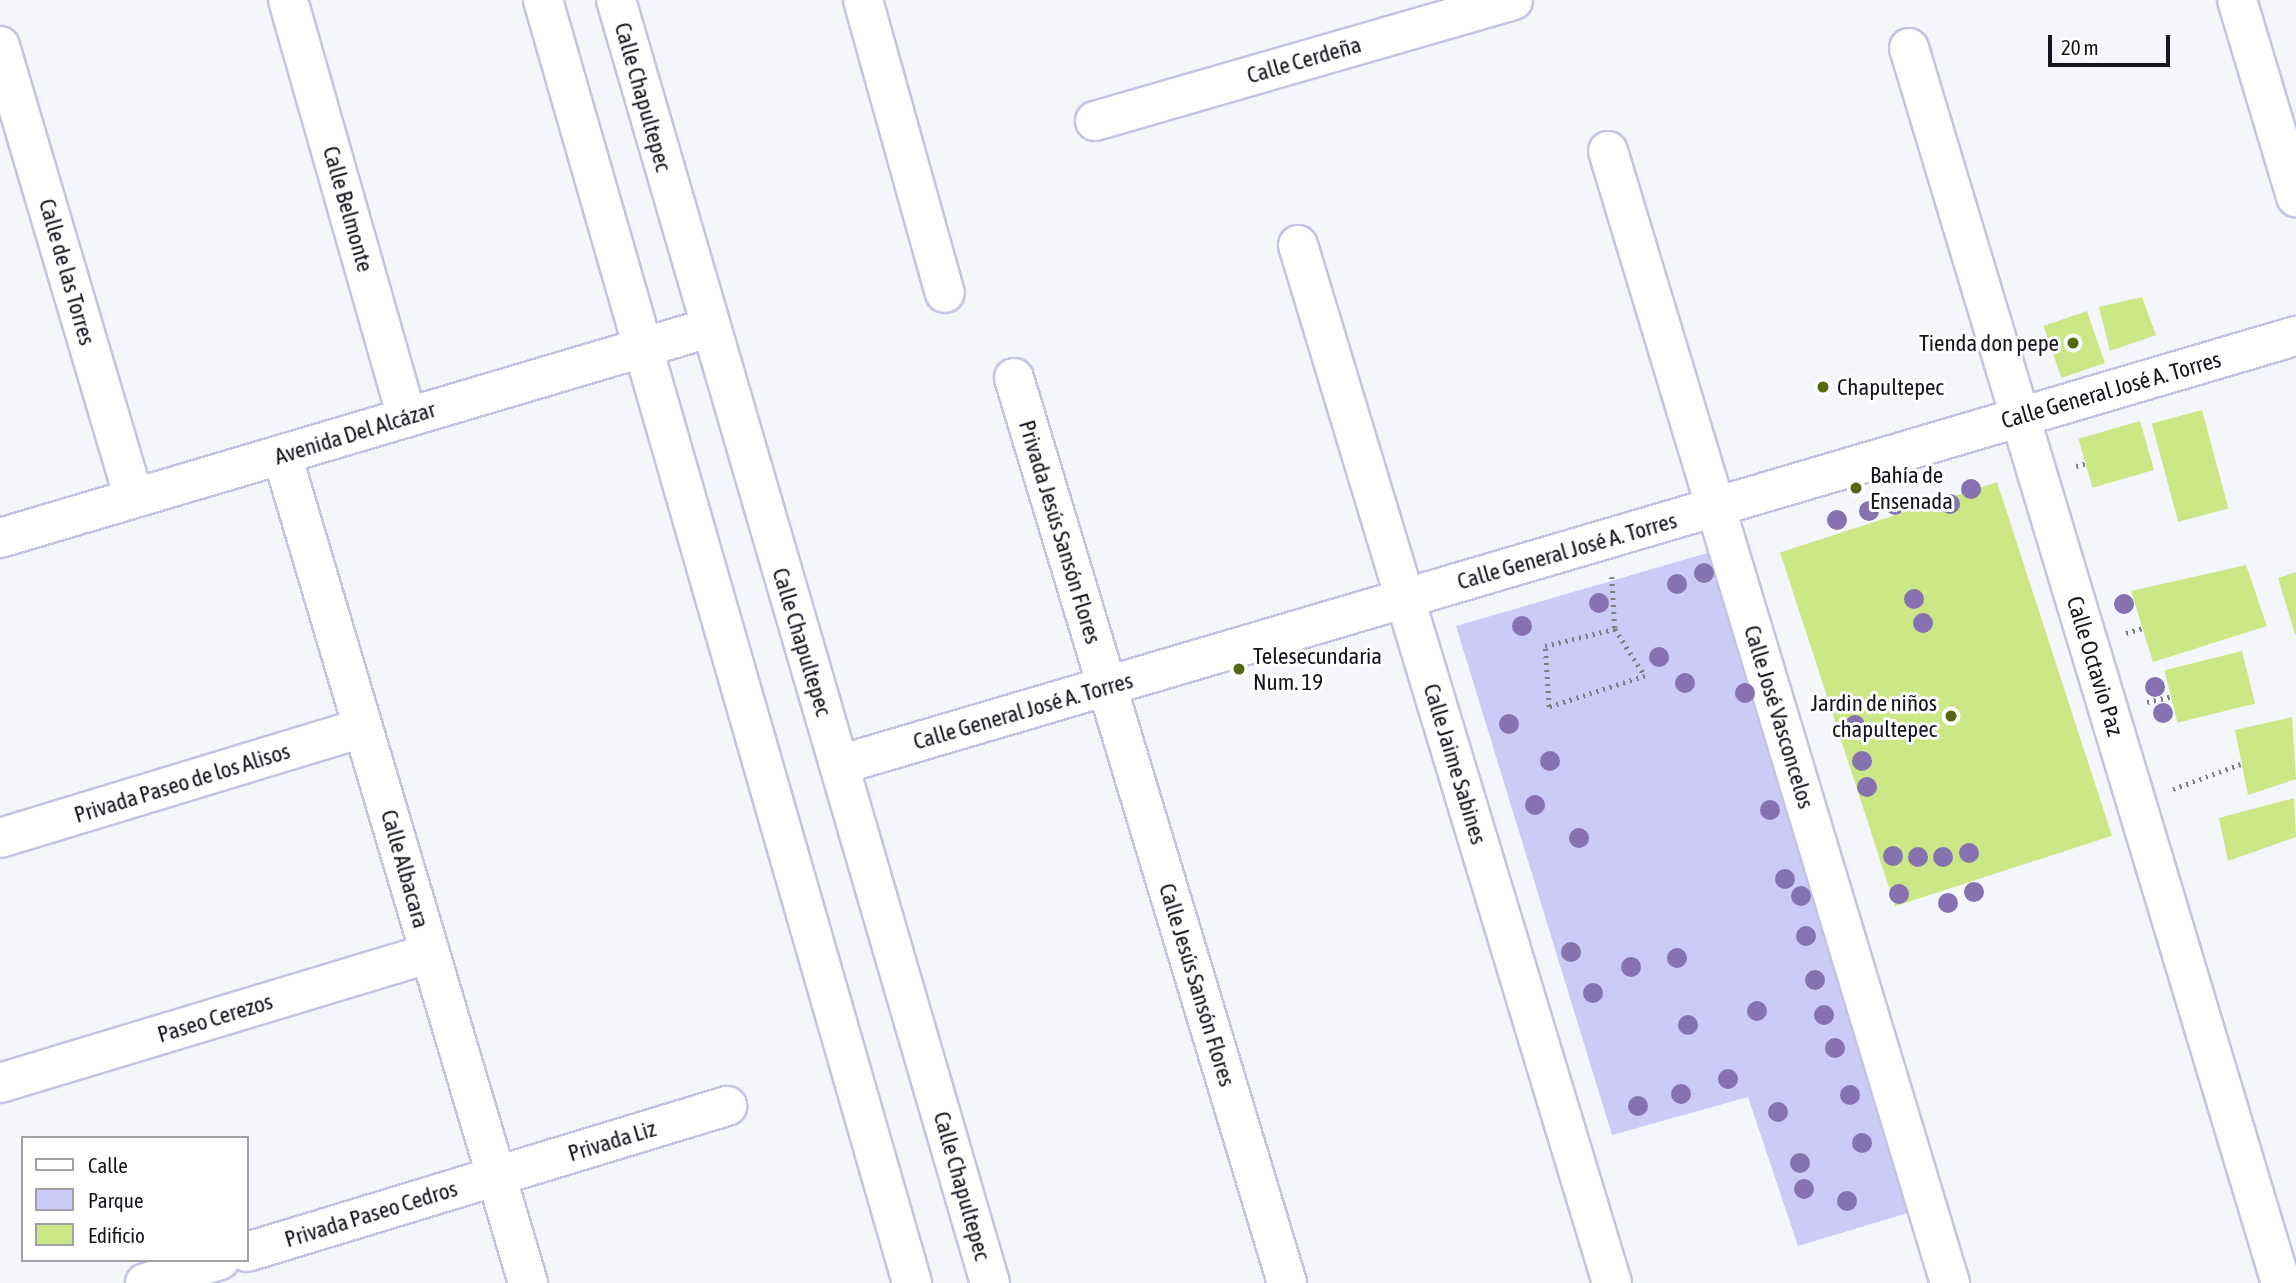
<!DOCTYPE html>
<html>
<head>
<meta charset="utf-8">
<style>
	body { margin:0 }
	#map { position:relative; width:2296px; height:1283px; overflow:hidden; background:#f5f5fc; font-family:"Asap Condensed",sans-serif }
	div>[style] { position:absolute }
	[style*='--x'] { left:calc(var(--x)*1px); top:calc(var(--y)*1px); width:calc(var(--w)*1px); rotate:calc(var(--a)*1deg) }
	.green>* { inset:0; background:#cccaf7 }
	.building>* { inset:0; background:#cce785; transform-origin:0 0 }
	.path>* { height:4.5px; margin-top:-2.25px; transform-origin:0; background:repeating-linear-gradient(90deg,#7e7d87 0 2px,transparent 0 7px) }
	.roads { filter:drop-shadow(2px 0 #c4c3e4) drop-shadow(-2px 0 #c4c3e4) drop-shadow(0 2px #c4c3e4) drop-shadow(0 -2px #c4c3e4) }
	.street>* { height:38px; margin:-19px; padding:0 19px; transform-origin:19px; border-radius:19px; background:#fff }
	.secondary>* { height:38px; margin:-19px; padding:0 19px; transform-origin:19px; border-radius:19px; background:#fff }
	.trees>* { width:20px; height:20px; margin:-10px; border-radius:50%; background:#8672b0 }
	.dots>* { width:19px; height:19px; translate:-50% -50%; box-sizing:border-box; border:4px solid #fff; border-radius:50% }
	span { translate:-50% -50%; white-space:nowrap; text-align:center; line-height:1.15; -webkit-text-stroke:6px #fff; paint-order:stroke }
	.street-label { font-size:23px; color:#15141f }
	.poi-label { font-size:23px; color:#15141f }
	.right { translate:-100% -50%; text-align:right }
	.left { translate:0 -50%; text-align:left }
	.legend { position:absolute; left:21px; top:1136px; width:228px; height:126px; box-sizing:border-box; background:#fff; border:2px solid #a1a1a5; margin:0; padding:9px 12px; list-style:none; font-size:21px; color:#15141f }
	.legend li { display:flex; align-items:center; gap:14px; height:35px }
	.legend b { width:35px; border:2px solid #a1a1a5 }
	.scale { position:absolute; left:2048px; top:35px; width:122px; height:32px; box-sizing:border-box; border:4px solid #15141f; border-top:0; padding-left:9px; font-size:21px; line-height:24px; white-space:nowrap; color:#15141f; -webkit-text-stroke:5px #fff; paint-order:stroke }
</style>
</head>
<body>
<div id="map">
	<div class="green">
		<div style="clip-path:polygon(1728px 547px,1911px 1212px,1798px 1246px,1748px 1097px,1612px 1135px,1456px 626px)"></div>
	</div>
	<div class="building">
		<div style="clip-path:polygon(2142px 297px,2156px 335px,2110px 351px,2099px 307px)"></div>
		<div style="left:2087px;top:311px;width:55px;height:46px;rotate:71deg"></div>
		<div style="left:2202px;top:410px;width:102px;height:52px;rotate:75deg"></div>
		<div style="left:2140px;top:421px;width:51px;height:64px;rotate:74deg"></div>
		<div style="left:1997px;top:482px;width:372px;height:228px;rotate:72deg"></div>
		<div style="clip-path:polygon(2246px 565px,2267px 626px,2153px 662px,2131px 591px)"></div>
		<div style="clip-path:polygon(2296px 572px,2296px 634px,2295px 634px,2278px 578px)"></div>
		<div style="left:2242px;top:651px;width:54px;height:80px;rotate:76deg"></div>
		<div style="clip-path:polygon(2292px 717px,2296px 779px,2248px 795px,2235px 730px)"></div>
		<div style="clip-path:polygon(2294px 798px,2296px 837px,2228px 861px,2219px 818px)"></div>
	</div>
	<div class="path">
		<div style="--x:2076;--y:466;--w:11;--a:-15"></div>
		<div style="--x:1612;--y:577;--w:52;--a:86.7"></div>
		<div style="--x:1615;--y:629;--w:56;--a:57.4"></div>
		<div style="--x:1645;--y:676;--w:101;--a:162.1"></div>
		<div style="--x:1549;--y:707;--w:61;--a:-93.8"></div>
		<div style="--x:1545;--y:646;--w:72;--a:-13.7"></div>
		<div style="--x:2126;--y:633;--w:17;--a:-17"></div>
		<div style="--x:2147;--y:702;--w:28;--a:-13"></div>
		<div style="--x:2173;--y:789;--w:72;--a:-20.2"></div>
	</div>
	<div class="roads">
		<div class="street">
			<div style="--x:288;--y:0;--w:434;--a:74.1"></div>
			<div style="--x:863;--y:0;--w:304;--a:74.4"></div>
			<div style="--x:2237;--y:0;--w:206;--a:73.3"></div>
			<div style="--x:0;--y:46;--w:471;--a:73.5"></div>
			<div style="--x:1909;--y:48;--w:1290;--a:73.24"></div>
			<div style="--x:1095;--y:121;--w:435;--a:-16.1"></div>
			<div style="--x:1608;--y:151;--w:1183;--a:73.19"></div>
			<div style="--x:1298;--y:245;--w:1084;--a:73.17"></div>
			<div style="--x:1014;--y:378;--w:945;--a:73.21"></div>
			<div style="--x:282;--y:455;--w:864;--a:73.45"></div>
			<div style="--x:0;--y:538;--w:739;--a:-16.5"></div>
			<div style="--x:839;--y:765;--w:1519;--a:-16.41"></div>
			<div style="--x:0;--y:838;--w:379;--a:-16.9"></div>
			<div style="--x:0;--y:1083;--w:449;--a:-16.8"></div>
			<div style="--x:247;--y:1252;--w:502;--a:-16.92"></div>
			<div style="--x:145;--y:1283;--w:78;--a:-17"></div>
		</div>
		<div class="secondary">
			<div style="--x:543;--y:0;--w:1335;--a:73.95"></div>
			<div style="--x:616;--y:0;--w:1336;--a:73.75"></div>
		</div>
	</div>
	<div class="trees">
		<div style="left:1971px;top:489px"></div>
		<div style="left:1950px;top:504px"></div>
		<div style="left:1895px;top:505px"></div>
		<div style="left:1869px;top:511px"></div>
		<div style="left:1837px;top:520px"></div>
		<div style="left:1704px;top:573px"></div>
		<div style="left:1677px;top:584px"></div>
		<div style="left:1914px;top:599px"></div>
		<div style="left:1599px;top:603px"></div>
		<div style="left:2124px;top:604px"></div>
		<div style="left:1923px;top:623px"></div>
		<div style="left:1522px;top:626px"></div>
		<div style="left:1659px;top:657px"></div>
		<div style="left:1685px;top:683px"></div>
		<div style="left:2155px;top:687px"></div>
		<div style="left:1745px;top:693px"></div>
		<div style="left:2163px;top:713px"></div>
		<div style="left:1509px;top:724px"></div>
		<div style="left:1855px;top:725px"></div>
		<div style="left:1550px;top:761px"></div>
		<div style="left:1862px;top:761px"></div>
		<div style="left:1867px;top:787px"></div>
		<div style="left:1535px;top:805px"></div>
		<div style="left:1770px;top:810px"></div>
		<div style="left:1579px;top:838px"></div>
		<div style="left:1969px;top:853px"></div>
		<div style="left:1893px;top:856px"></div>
		<div style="left:1918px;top:857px"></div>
		<div style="left:1943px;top:857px"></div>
		<div style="left:1785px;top:879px"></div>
		<div style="left:1974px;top:892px"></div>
		<div style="left:1899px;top:894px"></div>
		<div style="left:1801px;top:896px"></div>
		<div style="left:1948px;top:903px"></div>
		<div style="left:1806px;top:936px"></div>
		<div style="left:1571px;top:952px"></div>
		<div style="left:1677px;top:958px"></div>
		<div style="left:1631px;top:967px"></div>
		<div style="left:1815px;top:980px"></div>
		<div style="left:1593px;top:993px"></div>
		<div style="left:1757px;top:1011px"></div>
		<div style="left:1824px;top:1015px"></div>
		<div style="left:1688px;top:1025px"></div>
		<div style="left:1835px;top:1048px"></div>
		<div style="left:1728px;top:1079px"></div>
		<div style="left:1681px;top:1094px"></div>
		<div style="left:1850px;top:1095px"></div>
		<div style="left:1638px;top:1106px"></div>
		<div style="left:1778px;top:1112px"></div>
		<div style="left:1862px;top:1143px"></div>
		<div style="left:1800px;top:1163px"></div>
		<div style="left:1804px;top:1189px"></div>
		<div style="left:1847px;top:1201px"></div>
	</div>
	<div class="dots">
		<div style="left:2073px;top:343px;background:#556711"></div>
		<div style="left:1823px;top:387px;background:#556711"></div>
		<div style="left:1856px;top:488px;background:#556711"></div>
		<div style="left:1239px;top:669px;background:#556711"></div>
		<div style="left:1951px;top:716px;background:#556711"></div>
	</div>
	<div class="street-label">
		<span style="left:1304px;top:60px;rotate:-16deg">Calle Cerdeña</span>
		<span style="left:643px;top:97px;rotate:74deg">Calle Chapultepec</span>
		<span style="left:348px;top:209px;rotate:74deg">Calle Belmonte</span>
		<span style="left:67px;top:272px;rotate:74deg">Calle de las Torres</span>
		<span style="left:2111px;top:390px;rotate:-16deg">Calle General José A. Torres</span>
		<span style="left:355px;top:433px;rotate:-17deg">Avenida Del Alcázar</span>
		<span style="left:1060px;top:532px;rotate:73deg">Privada Jesús Sansón Flores</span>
		<span style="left:1567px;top:551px;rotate:-16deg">Calle General José A. Torres</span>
		<span style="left:802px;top:642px;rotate:73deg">Calle Chapultepec</span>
		<span style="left:2095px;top:666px;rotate:73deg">Calle Octavio Paz</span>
		<span style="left:1023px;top:711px;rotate:-16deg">Calle General José A. Torres</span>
		<span style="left:1779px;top:717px;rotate:73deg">Calle José Vasconcelos</span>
		<span style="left:1455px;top:764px;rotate:73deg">Calle Jaime Sabines</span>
		<span style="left:182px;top:783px;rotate:-17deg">Privada Paseo de los Alisos</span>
		<span style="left:405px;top:869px;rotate:74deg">Calle Albacara</span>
		<span style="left:1197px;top:985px;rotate:73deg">Calle Jesús Sansón Flores</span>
		<span style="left:215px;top:1018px;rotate:-17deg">Paseo Cerezos</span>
		<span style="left:612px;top:1141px;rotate:-17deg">Privada Liz</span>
		<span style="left:962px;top:1186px;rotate:74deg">Calle Chapultepec</span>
		<span style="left:371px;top:1214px;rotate:-17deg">Privada Paseo Cedros</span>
	</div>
	<div class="poi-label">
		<span class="right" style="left:2059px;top:343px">Tienda don pepe</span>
		<span class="left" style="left:1837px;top:387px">Chapultepec</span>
		<span class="left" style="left:1870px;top:488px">Bahía de<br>Ensenada</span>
		<span class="left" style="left:1253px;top:669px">Telesecundaria<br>Num. 19</span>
		<span class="right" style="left:1937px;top:716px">Jardin de niños<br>chapultepec</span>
	</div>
	<ul class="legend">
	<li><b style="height:9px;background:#fff"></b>Calle</li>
	<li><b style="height:19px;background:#cccaf7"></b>Parque</li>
	<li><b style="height:19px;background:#cce785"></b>Edificio</li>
	</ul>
	<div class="scale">20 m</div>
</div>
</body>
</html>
